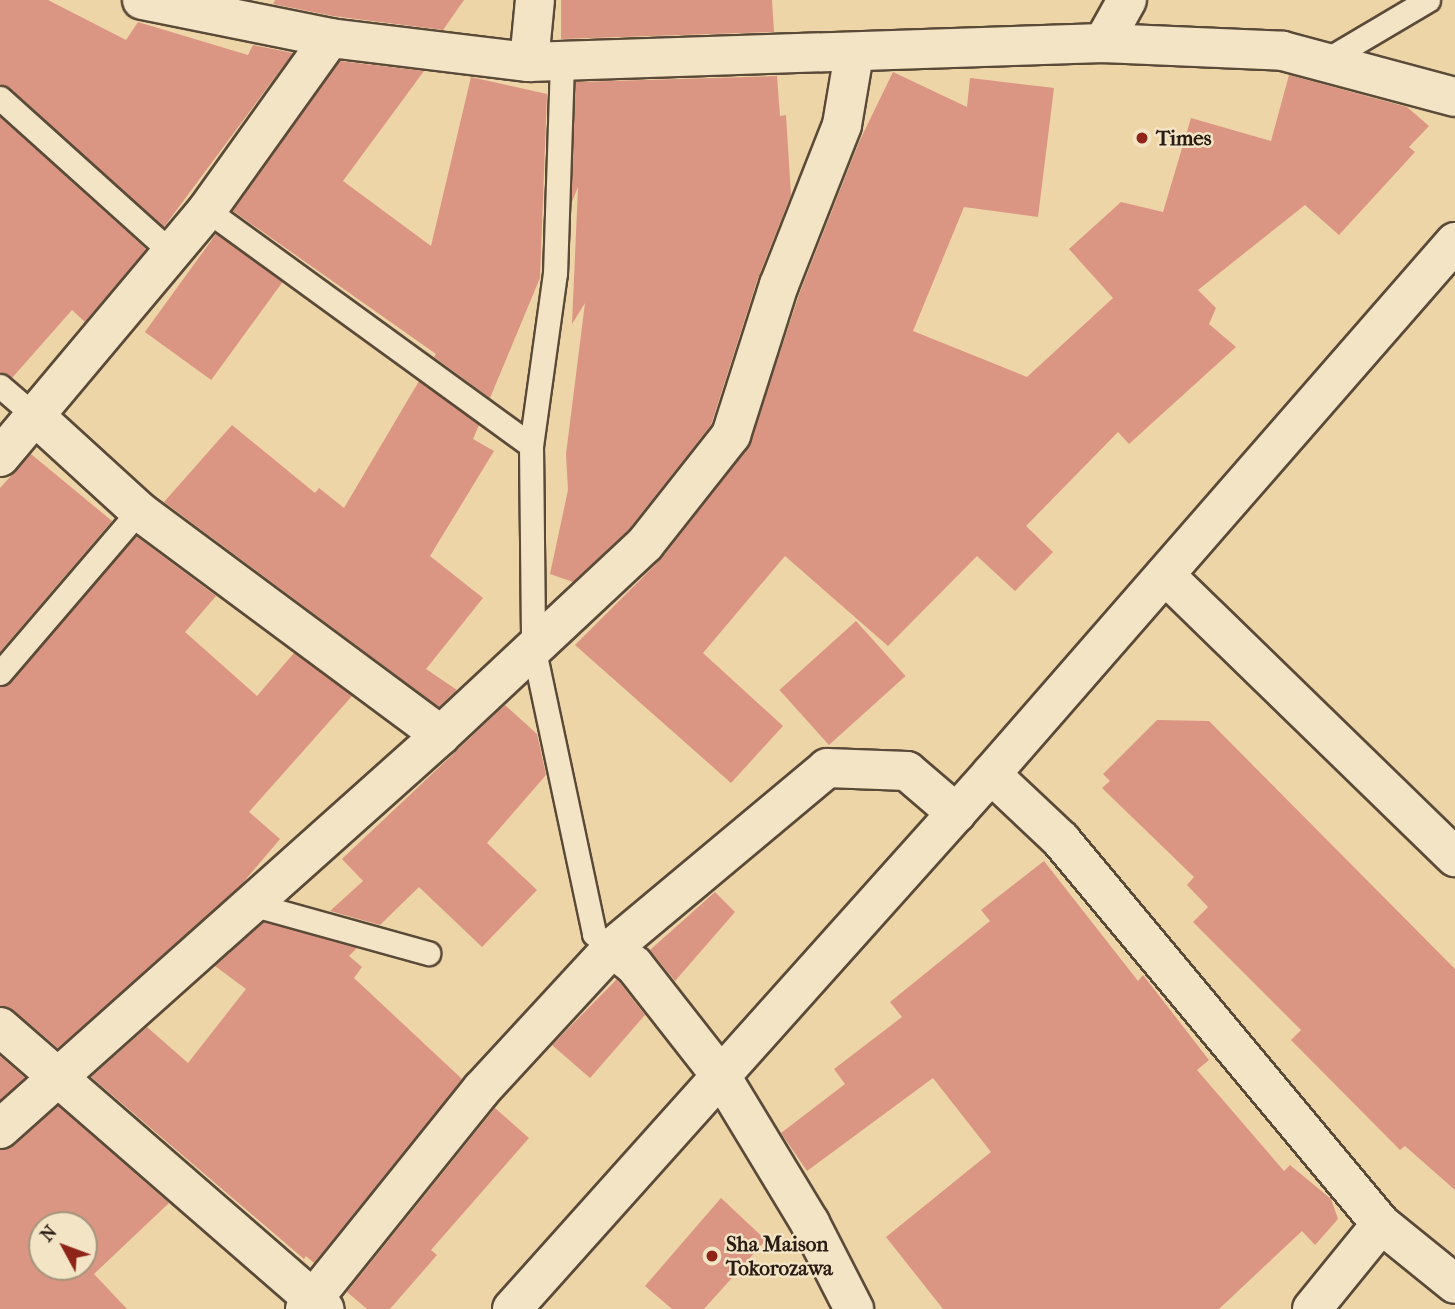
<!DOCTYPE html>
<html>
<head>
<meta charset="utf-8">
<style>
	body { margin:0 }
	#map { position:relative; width:1455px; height:1309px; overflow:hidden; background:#eed5a8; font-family:"IM FELL French Canon",serif }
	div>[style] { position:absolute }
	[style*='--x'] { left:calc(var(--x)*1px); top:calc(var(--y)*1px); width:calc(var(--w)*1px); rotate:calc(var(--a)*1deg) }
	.building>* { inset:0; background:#da9682; transform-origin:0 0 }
	.roads { filter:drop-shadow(2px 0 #5a4a38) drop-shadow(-2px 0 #5a4a38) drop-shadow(0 2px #5a4a38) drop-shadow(0 -2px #5a4a38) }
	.service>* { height:23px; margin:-11.5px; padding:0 11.5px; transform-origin:11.5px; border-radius:11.5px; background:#f4e4c6 }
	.minor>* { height:38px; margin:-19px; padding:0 19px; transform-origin:19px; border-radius:19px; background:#f4e4c6 }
	.tertiary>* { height:38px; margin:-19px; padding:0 19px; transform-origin:19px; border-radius:19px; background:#f4e4c6 }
	.dots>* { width:19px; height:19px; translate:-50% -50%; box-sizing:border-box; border:4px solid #f4e4c6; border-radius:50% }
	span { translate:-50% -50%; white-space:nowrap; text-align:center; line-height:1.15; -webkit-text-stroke:5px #f4e4c6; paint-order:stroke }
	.poi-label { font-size:21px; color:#291c13; font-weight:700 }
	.left { translate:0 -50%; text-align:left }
	.north { position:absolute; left:28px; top:1211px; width:70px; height:70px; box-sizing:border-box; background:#f4e4c6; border:2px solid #a3947e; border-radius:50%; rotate:311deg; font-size:19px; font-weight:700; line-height:28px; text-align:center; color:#291c13 }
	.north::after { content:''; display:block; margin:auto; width:24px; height:32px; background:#8f2418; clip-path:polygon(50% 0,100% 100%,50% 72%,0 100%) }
</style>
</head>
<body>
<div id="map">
	<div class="building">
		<div style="clip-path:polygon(0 0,48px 0,126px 40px,138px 22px,248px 55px,253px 45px,293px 53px,164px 227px,9px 88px,0 84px)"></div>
		<div style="clip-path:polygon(275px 0,464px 0,443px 30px,333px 16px,273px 4px)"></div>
		<div style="clip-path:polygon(561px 0,772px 0,774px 32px,561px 39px)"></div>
		<div style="clip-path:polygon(340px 61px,424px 71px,343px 181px,431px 246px,471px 77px,547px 94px,540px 278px,490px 398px,434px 357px,436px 354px,233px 211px)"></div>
		<div style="clip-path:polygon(893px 72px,967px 107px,970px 78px,1054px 88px,1038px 217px,964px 207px,913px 331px,1027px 377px,1113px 298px,1069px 249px,1121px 202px,1163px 212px,1191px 118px,1271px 141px,1289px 75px,1407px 107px,1429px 126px,1409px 147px,1415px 152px,1339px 235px,1305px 205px,1198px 290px,1216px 308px,1209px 324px,1236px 347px,1129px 444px,1118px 432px,1026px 526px,1053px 552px,1015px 591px,977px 556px,888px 646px,785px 556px,703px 653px,783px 726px,731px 783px,575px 645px,662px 558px,748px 448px,800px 292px,859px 142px)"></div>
		<div style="clip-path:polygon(777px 76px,780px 116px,786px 115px,791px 195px,758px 278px,711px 425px,629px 529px,573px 582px,550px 574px,568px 490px,566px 454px,585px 303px,572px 324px,578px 187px,571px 204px,575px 82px)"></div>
		<div style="clip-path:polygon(0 117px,146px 249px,85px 322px,72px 310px,12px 378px,0 372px)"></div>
		<div style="left:216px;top:234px;width:82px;height:121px;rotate:36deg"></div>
		<div style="clip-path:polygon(419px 381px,479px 425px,473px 439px,494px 451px,430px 556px,483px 598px,426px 669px,457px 690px,439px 707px,164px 502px,232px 425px,315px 493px,319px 488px,344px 508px)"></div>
		<div style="clip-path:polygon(31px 454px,112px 521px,0 652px,0 488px)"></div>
		<div style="clip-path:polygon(136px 536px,216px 596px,185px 632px,257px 696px,294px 653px,352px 696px,249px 812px,280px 839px,241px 885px,58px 1048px,14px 1011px,0 1006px,0 687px,11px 682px)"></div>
		<div style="left:856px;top:621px;width:74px;height:103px;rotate:48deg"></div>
		<div style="clip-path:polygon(505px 705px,537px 734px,546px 775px,487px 843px,537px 890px,482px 947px,419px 887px,380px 925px,330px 911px,363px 881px,342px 859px)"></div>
		<div style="clip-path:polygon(1157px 720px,1209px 721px,1455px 969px,1455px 1190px,1405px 1146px,1400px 1150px,1291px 1040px,1301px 1030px,1193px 922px,1208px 907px,1187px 885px,1194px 877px,1102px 788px,1110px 781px,1103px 774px)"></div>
		<div style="clip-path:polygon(1044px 861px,1138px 981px,1143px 975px,1209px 1060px,1197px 1070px,1284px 1171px,1290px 1165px,1331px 1199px,1338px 1219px,1315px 1245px,1302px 1231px,1219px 1309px,943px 1309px,886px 1237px,991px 1152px,933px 1078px,807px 1171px,781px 1133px,845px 1084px,834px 1069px,902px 1017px,890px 1002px,990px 921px,981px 910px)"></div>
		<div style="clip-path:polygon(715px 892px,735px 912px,675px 981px,650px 950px)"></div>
		<div style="clip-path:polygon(264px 922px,357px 948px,349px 956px,362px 967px,354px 978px,462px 1079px,314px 1263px,306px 1256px,304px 1259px,91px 1077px,147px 1027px,188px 1063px,246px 989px,215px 966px)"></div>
		<div style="clip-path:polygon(617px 979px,645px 1015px,590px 1078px,552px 1045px)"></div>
		<div style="clip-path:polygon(0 1056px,25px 1078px,0 1100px)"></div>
		<div style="clip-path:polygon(evenodd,58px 1106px,169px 1203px,94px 1274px,127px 1309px,0 1309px,0 1150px,15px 1145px,58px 1106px,42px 1225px,84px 1225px,84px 1267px,42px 1267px,42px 1225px)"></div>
		<div style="clip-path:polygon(495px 1108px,529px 1138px,431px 1250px,437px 1255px,390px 1309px,367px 1309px,347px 1292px)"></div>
		<div style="clip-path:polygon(721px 1198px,766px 1240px,704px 1309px,672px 1309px,645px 1286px)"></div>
	</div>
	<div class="roads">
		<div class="service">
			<div style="--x:1323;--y:62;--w:122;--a:-30.6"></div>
			<div style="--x:562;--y:63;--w:210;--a:91.9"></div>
			<div style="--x:555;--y:273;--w:174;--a:97.9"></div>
			<div style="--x:531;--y:445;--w:201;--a:89.4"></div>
			<div style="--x:533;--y:646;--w:294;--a:78"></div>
			<div style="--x:594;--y:934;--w:23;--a:38"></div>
			<div style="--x:0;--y:98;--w:232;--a:42"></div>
			<div style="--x:207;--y:210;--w:400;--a:36"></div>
			<div style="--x:0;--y:386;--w:46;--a:40.6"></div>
			<div style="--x:0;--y:673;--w:213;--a:-49.4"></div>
			<div style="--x:251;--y:904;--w:184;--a:15.5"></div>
		</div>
		<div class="minor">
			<div style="--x:142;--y:0;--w:192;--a:11.4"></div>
			<div style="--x:330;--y:38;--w:200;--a:6.9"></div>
			<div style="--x:529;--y:62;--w:574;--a:-1.9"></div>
			<div style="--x:1103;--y:43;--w:180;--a:2.5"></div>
			<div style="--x:1283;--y:51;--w:178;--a:15"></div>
			<div style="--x:1103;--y:43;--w:49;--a:-60.8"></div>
			<div style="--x:529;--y:62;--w:62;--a:-84.5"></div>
			<div style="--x:35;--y:416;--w:141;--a:42.4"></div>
			<div style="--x:139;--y:511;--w:376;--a:36.6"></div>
			<div style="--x:0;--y:457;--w:322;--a:-50"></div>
			<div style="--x:207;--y:210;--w:211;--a:-54.4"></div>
			<div style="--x:991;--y:774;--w:96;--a:43.3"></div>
			<div style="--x:1061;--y:840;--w:500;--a:50.2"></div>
			<div style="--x:1381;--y:1224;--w:95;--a:39"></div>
			<div style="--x:612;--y:948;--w:28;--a:38"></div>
			<div style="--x:634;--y:965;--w:141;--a:51.9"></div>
			<div style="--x:721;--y:1076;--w:172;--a:58.8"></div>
			<div style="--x:810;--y:1223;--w:97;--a:62.9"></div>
			<div style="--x:0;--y:1027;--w:430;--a:41"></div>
			<div style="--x:0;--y:1129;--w:591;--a:-41.78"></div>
			<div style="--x:441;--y:735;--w:279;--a:-43.1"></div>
			<div style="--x:645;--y:544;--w:139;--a:-51.7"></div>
			<div style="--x:731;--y:435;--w:157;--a:-72.3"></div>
			<div style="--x:779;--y:285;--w:172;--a:-68.5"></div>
			<div style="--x:842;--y:125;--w:72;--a:-80.4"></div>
			<div style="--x:305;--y:1309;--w:282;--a:-51.2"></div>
			<div style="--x:482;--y:1089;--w:192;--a:-47.3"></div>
			<div style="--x:612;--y:948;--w:280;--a:-39.9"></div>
			<div style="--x:827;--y:768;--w:80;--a:2.1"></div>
			<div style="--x:907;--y:771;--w:65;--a:40.6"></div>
			<div style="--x:1312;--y:1309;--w:109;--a:-50.9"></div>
		</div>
		<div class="tertiary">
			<div style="--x:1165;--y:575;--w:405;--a:44.2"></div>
			<div style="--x:512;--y:1309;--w:718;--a:-48.16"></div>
			<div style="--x:991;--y:774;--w:706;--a:-48.91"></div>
		</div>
	</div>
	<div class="dots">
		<div style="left:1142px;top:138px;background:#8f2418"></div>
		<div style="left:712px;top:1256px;background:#8f2418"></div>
	</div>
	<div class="poi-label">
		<span class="left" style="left:1156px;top:138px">Times</span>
		<span class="left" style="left:726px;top:1256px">Sha Maison<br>Tokorozawa</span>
	</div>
	<div class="north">N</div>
</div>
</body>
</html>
